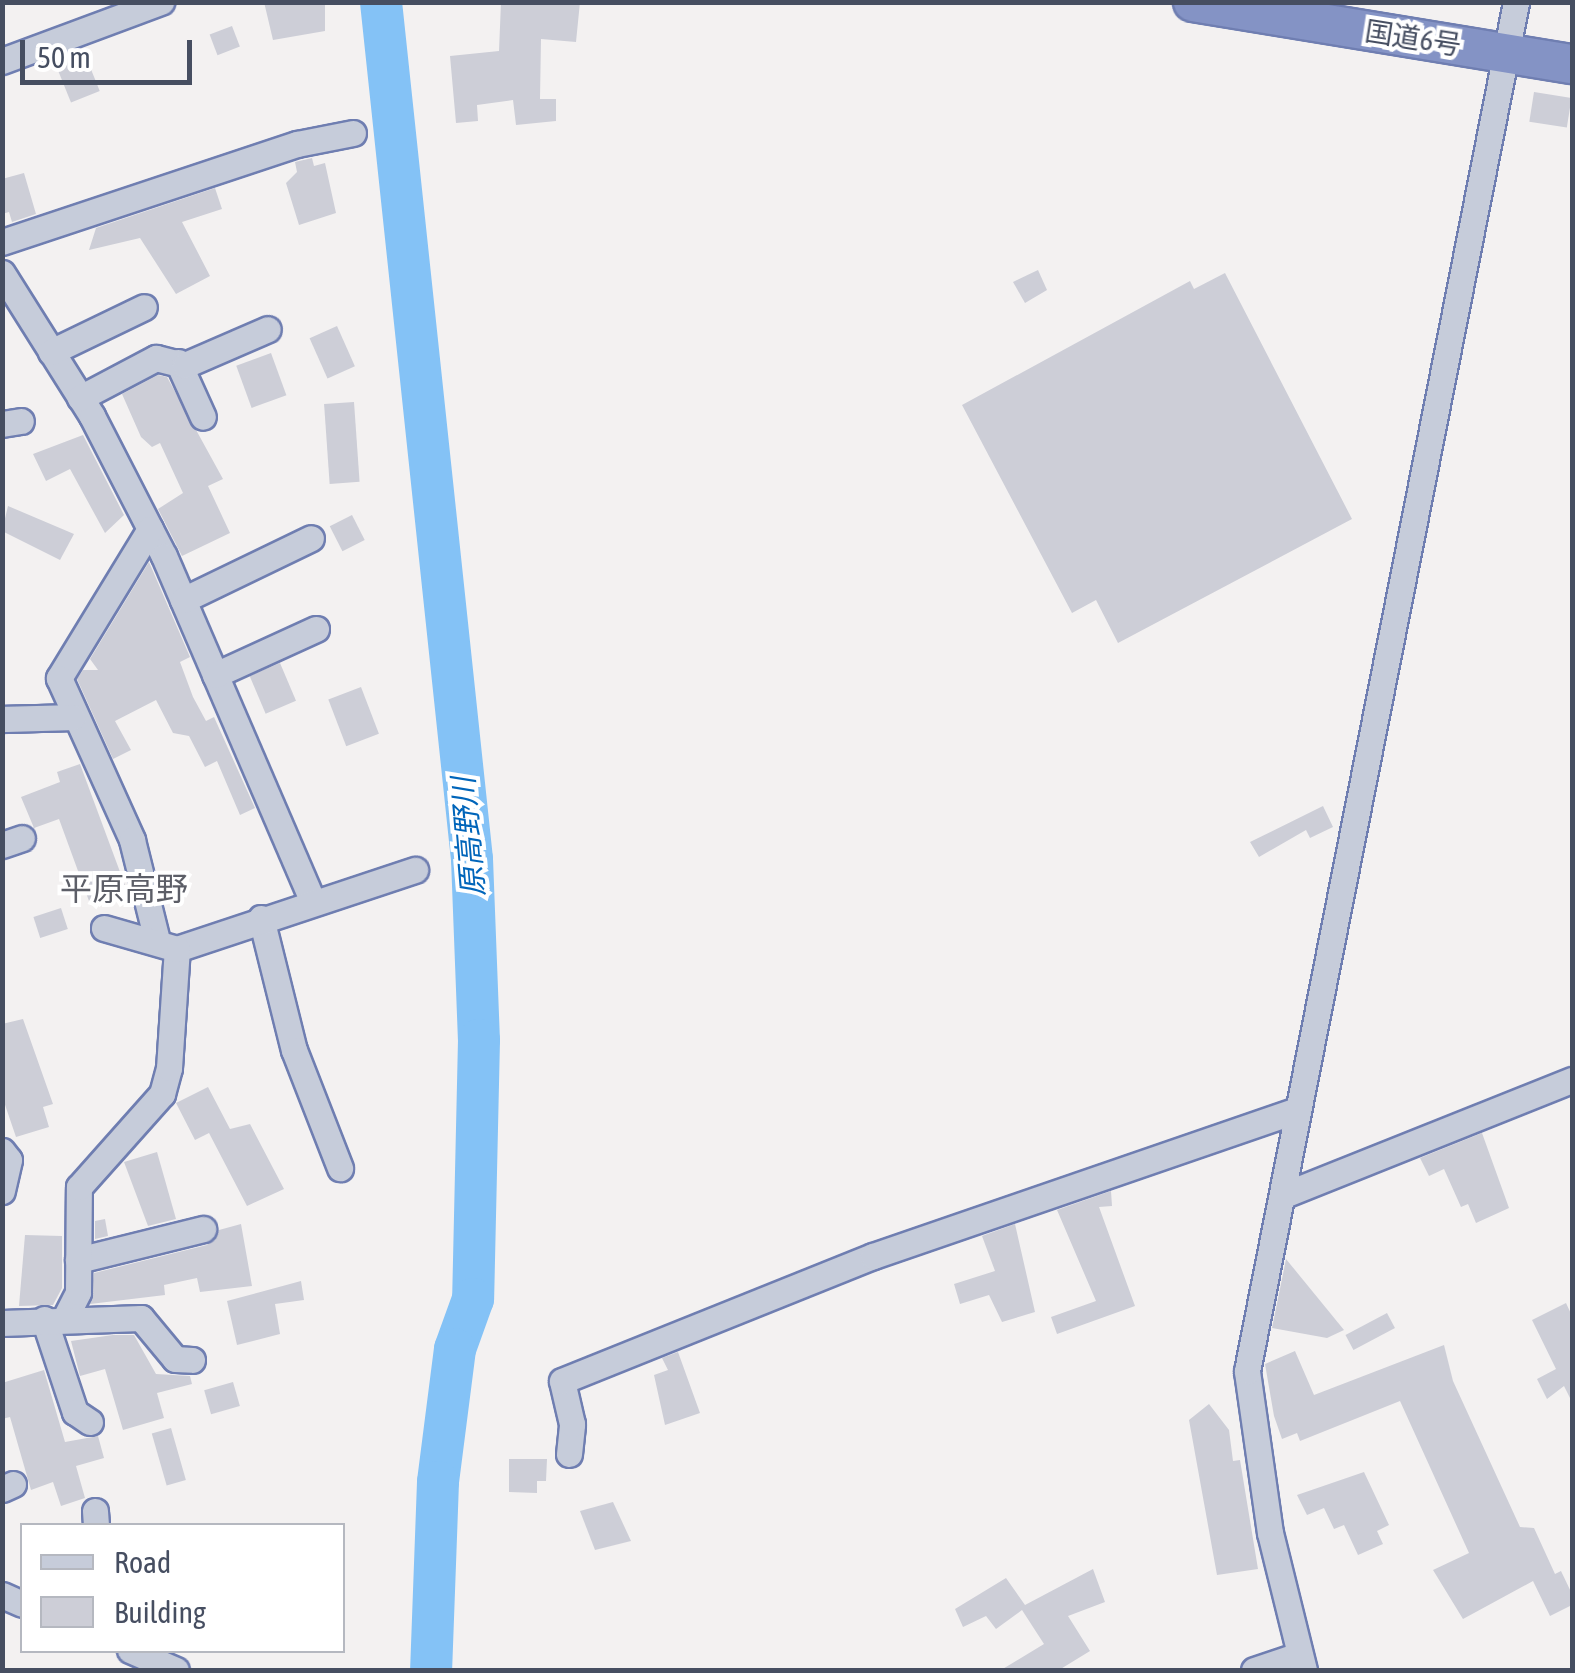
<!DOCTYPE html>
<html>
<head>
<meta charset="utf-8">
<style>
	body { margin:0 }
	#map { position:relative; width:1575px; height:1673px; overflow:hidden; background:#f3f1f1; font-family:"Asap Condensed","Noto Sans JP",sans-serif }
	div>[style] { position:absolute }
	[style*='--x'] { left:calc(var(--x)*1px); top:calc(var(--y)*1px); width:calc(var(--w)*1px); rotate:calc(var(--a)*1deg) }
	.river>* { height:42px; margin:-21px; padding:0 21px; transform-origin:21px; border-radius:21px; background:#84c2f6 }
	.building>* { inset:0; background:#cdced7; transform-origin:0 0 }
	.roads { filter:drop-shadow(2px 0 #6f7eb1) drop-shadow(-2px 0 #6f7eb1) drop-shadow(0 2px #6f7eb1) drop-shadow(0 -2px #6f7eb1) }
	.minor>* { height:25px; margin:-12.5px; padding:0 12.5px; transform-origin:12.5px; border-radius:12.5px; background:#c6ccda }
	.highway>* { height:38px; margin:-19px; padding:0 19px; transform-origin:19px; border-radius:19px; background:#8493c5 }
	span { translate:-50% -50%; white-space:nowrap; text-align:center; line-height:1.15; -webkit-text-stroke:8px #fff; paint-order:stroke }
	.street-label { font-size:28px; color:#464e61 }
	.water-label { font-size:30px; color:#0065ba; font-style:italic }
	.quarter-label { font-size:32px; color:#5c5e67 }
	.frame { position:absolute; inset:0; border:5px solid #464e61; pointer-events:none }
	.legend { position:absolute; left:20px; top:1523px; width:325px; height:130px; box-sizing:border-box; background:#fff; border:2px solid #b5b8c0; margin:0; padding:12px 18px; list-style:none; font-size:30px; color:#464e61 }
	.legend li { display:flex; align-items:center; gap:20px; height:50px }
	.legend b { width:50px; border:2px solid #b5b8c0 }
	.scale { position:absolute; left:20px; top:40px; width:172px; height:45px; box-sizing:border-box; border:5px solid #464e61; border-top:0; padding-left:12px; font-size:30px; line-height:35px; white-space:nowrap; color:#464e61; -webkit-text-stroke:8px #fff; paint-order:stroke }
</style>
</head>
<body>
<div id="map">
	<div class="river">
		<div style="--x:381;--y:2;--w:862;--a:83.94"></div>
		<div style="--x:472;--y:859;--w:181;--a:87.8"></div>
		<div style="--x:479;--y:1040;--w:259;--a:91.3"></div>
		<div style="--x:473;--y:1299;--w:53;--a:109.8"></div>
		<div style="--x:455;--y:1349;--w:134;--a:97.3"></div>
		<div style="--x:438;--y:1482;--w:188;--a:92.1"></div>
	</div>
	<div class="building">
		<div style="clip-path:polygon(264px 2px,325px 2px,325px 31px,273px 40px)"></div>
		<div style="clip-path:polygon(501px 2px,580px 2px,576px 42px,541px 39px,540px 99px,556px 99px,556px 121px,516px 125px,513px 100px,477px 105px,478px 121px,456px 123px,450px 56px,499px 51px)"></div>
		<div style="left:232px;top:26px;width:22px;height:24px;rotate:69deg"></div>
		<div style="left:84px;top:52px;width:42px;height:31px;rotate:68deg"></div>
		<div style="left:1534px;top:92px;width:38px;height:30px;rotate:9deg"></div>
		<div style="clip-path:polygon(312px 158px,314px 166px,325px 163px,336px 213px,299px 225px,286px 183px,297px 172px,295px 162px)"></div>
		<div style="clip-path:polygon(24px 173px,36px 214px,12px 222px,9px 212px,2px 214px,2px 179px)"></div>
		<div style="clip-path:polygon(215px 188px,222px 209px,182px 222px,210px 276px,176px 294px,140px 238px,89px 250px,96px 228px)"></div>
		<div style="clip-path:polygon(1038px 270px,1047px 290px,1025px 303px,1013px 282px)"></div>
		<div style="clip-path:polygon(1225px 273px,1352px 519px,1118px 643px,1096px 600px,1072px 613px,962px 405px,1190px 281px,1194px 289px)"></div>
		<div style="left:337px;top:326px;width:44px;height:30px;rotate:66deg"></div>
		<div style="left:271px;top:353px;width:45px;height:37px;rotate:70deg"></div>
		<div style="clip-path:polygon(158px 375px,167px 377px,223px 479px,208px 486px,230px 533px,182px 556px,158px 509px,183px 493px,160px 443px,152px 447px,141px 437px,122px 394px)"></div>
		<div style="left:354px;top:402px;width:80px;height:30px;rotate:86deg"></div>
		<div style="clip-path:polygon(83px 435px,124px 515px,105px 533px,70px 469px,46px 481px,33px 454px)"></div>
		<div style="clip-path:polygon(8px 506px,74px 534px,60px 560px,2px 531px)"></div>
		<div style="left:352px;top:515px;width:28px;height:25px;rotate:63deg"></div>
		<div style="clip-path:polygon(149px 562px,190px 657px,180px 662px,193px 697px,206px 721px,214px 717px,255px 808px,240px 815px,217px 761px,205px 767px,189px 736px,173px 733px,156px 700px,115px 721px,131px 750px,113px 759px,77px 679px,83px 670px,98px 670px,90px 659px)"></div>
		<div style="left:280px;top:663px;width:41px;height:33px;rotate:67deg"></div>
		<div style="left:361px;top:687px;width:50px;height:35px;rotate:69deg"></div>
		<div style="clip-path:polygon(80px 764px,126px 888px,89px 901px,59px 819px,34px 828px,21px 797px,60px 782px,57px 772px)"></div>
		<div style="clip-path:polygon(1323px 806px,1333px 827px,1310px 838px,1306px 830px,1259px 857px,1250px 842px)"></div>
		<div style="left:61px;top:908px;width:22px;height:29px;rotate:72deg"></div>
		<div style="clip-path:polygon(23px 1019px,53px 1104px,43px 1107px,49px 1127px,16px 1137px,2px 1096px,2px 1024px)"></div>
		<div style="clip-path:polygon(208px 1087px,230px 1129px,250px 1124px,284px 1189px,247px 1206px,209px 1133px,195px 1140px,176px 1103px)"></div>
		<div style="clip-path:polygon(1482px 1133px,1509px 1208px,1476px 1223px,1468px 1204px,1461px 1207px,1444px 1169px,1429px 1176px,1420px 1158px)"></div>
		<div style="clip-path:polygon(157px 1152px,176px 1219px,148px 1226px,124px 1162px)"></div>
		<div style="clip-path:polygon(1111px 1191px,1112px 1206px,1099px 1207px,1135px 1306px,1057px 1334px,1051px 1317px,1096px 1301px,1057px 1210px)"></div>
		<div style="clip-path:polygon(105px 1219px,108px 1236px,95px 1239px,95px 1221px)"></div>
		<div style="clip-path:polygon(241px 1224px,252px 1286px,200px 1292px,197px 1278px,164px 1285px,165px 1295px,90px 1304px,94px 1273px,207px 1245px,219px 1230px)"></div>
		<div style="clip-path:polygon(1015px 1224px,1035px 1312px,1002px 1322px,989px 1295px,960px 1304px,954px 1284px,995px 1271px,982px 1236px)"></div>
		<div style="clip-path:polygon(25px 1235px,62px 1236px,62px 1288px,53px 1305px,19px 1306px)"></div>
		<div style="clip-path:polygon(1286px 1259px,1344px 1330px,1327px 1338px,1272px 1328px)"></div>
		<div style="clip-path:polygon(301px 1281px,304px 1300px,275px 1304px,280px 1334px,237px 1345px,227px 1301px)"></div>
		<div style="clip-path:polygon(1566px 1303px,1572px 1316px,1572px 1402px,1564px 1386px,1547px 1399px,1537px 1379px,1556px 1369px,1532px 1320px)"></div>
		<div style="left:1387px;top:1313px;width:17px;height:47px;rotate:62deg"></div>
		<div style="clip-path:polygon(113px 1335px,134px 1335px,156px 1374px,190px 1376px,192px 1384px,157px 1393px,164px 1418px,123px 1430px,105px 1369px,80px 1376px,71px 1341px)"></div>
		<div style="clip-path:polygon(1444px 1345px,1453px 1381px,1520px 1527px,1534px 1528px,1555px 1574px,1561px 1571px,1572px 1594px,1572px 1605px,1550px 1616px,1533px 1581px,1463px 1619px,1433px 1570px,1469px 1553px,1400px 1401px,1300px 1441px,1297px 1433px,1282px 1439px,1274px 1416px,1265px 1364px,1295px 1351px,1314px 1395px)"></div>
		<div style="clip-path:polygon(678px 1352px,700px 1413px,665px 1425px,654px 1375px,668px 1370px,662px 1358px)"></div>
		<div style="clip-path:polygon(44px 1370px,65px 1442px,98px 1436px,104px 1458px,76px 1466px,85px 1498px,61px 1506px,53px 1482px,31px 1490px,10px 1417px,2px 1419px,2px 1383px)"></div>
		<div style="left:233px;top:1382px;width:25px;height:30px;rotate:74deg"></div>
		<div style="clip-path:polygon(1209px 1404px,1229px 1430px,1233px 1461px,1240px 1460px,1258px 1569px,1217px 1575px,1189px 1420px)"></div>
		<div style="left:171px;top:1428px;width:54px;height:20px;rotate:74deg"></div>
		<div style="clip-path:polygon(509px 1459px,547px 1459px,546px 1481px,537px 1481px,537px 1493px,509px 1492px)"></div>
		<div style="clip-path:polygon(1364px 1472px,1389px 1525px,1377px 1531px,1383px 1544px,1358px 1555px,1344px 1525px,1334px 1529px,1324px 1508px,1307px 1515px,1297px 1495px)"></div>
		<div style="clip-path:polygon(613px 1502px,631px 1541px,595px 1550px,580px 1511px)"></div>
		<div style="clip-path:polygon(1093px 1569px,1105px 1602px,1068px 1616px,1090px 1651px,1059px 1670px,1001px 1670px,1044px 1644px,1022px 1610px,996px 1629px,986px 1616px,963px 1627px,955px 1609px,1006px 1578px,1025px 1605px)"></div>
	</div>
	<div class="roads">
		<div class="minor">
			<div style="--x:2;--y:61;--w:170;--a:-20.4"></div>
			<div style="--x:2;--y:242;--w:311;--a:-18.4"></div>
			<div style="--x:297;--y:144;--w:57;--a:-11.1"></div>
			<div style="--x:2;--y:273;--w:169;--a:57.8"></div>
			<div style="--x:92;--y:416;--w:157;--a:62.8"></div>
			<div style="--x:164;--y:556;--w:374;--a:66.7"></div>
			<div style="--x:51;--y:352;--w:103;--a:-25.8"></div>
			<div style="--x:178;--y:362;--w:60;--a:65.6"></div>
			<div style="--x:80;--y:398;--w:86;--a:-27.8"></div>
			<div style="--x:156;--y:358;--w:30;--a:14"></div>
			<div style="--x:185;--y:365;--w:90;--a:-23.4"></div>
			<div style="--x:2;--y:424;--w:19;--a:-9"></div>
			<div style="--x:150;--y:529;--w:175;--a:121.4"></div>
			<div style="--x:59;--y:678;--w:178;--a:65.7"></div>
			<div style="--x:132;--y:840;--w:103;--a:76"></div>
			<div style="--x:183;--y:600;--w:142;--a:-25.8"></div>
			<div style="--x:215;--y:675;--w:111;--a:-24.5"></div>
			<div style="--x:2;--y:719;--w:70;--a:-1.6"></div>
			<div style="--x:2;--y:845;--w:21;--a:-19"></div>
			<div style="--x:261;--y:918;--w:136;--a:76"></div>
			<div style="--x:294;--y:1050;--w:127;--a:68.7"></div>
			<div style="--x:177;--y:949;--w:251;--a:-18.4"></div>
			<div style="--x:2;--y:1151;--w:11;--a:52"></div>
			<div style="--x:9;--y:1160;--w:32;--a:103"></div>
			<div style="--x:1284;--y:1195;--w:310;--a:-21.8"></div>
			<div style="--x:78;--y:1260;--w:129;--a:-13.9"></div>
			<div style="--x:44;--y:1319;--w:98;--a:71.6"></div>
			<div style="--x:75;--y:1412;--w:18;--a:34"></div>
			<div style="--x:64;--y:1320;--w:31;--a:-63"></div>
			<div style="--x:78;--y:1292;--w:105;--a:-89.5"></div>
			<div style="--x:79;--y:1187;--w:125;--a:-48.3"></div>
			<div style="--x:162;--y:1094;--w:27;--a:-75"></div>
			<div style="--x:169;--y:1068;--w:119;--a:-86.2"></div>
			<div style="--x:177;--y:949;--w:76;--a:-164"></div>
			<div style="--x:2;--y:1323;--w:139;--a:-2.1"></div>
			<div style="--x:141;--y:1318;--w:53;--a:50.3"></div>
			<div style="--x:175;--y:1359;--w:17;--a:3"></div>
			<div style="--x:569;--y:1454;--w:30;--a:-84"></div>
			<div style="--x:572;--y:1424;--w:44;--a:-103.1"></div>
			<div style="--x:562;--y:1381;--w:335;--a:-21.9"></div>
			<div style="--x:873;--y:1256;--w:448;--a:-19"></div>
			<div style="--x:2;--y:1489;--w:12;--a:-24"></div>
			<div style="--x:95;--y:1511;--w:15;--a:86"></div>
			<div style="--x:2;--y:1595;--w:22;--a:24"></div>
			<div style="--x:130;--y:1650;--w:50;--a:23.5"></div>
			<div style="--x:1254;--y:1670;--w:47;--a:-18.4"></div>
			<div style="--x:1304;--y:1670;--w:141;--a:-103.9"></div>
			<div style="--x:1270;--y:1533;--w:164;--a:-98.1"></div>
			<div style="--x:1247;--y:1371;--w:1395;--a:-78.88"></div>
		</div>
		<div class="highway">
			<div style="--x:1193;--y:2;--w:384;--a:9.3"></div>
		</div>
	</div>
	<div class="street-label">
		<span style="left:1413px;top:38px;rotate:9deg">国道6号</span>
	</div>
	<div class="water-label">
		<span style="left:468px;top:837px;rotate:-95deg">原高野川</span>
	</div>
	<div class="quarter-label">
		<span style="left:124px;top:889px">平原高野</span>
	</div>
	<div class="frame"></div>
	<ul class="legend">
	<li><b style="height:12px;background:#c6ccda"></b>Road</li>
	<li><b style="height:28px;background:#cdced7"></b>Building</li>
	</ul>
	<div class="scale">50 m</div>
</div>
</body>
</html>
